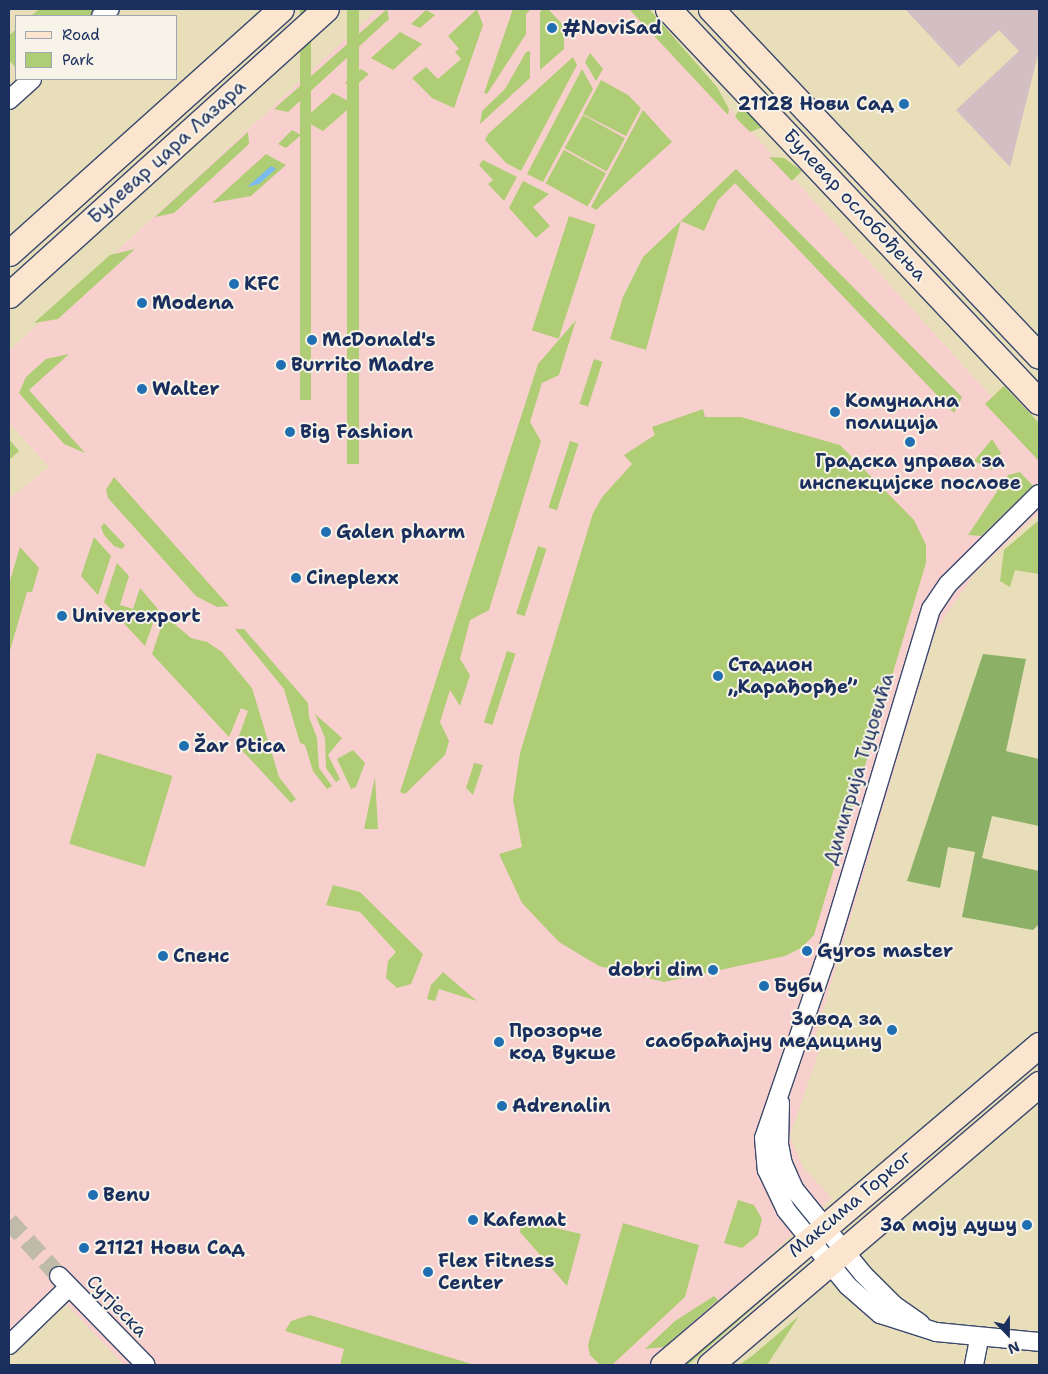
<!DOCTYPE html>
<html>
<head>
<meta charset="utf-8">
<style>
	body { margin:0 }
	#map { position:relative; width:1048px; height:1374px; overflow:hidden; background:#e8deba; font-family:"Shantell Sans",sans-serif }
	div>[style] { position:absolute }
	[style*='--x'] { left:calc(var(--x)*1px); top:calc(var(--y)*1px); width:calc(var(--w)*1px); rotate:calc(var(--a)*1deg) }
	.built>* { inset:0; background:#f7d0cd }
	.industrial>* { inset:0; background:#d2bec3 }
	.green>* { inset:0; background:#afcd74; transform-origin:0 0 }
	.forest>* { inset:0; background:#8bb066 }
	.water>* { inset:0; background:#7abbef }
	.street-tunnel>* { height:18px; margin-top:-9px; transform-origin:0; background:repeating-linear-gradient(90deg,#bfbba8 0 18px,transparent 0 27px) }
	.roads { filter:drop-shadow(1px 0 #3a496c) drop-shadow(-1px 0 #3a496c) drop-shadow(0 1px #3a496c) drop-shadow(0 -1px #3a496c) }
	.street>* { height:18px; margin:-9px; padding:0 9px; transform-origin:9px; border-radius:9px; background:#fff }
	.secondary>* { height:25px; margin:-12.5px; padding:0 12.5px; transform-origin:12.5px; border-radius:12.5px; background:#fbe5cf }
	.dots>* { width:14px; height:14px; translate:-50% -50%; box-sizing:border-box; border:2px solid #f7f3e8; border-radius:50% }
	span { translate:-50% -50%; white-space:nowrap; text-align:center; line-height:1.15; -webkit-text-stroke:4px #f7f3e8; paint-order:stroke }
	.poi-label { font-size:19px; color:#1b2f5e; font-weight:700 }
	.left { translate:0 -50%; text-align:left }
	.right { translate:-100% -50%; text-align:right }
	.street-label { font-size:19px; color:#1b2f5e }
	.frame { position:absolute; inset:0; border:10px solid #1b2f5e; pointer-events:none }
	.legend { position:absolute; left:15px; top:15px; width:162px; height:65px; box-sizing:border-box; background:#f7f3e8; border:1px solid #9fa5b1; margin:0; padding:6px 9px; list-style:none; font-size:15px; color:#1b2f5e }
	.legend li { display:flex; align-items:center; gap:10px; height:25px }
	.legend b { width:25px; border:1px solid #9fa5b1 }
	.north { position:absolute; left:983px; top:1309px; width:50px; height:50px; -webkit-text-stroke:4px #f7f3e8; paint-order:stroke; rotate:158deg; font-size:14px; font-weight:700; line-height:20px; text-align:center; color:#1b2f5e }
	.north::after { content:''; display:block; margin:auto; width:18px; height:22px; background:#1b2f5e; clip-path:polygon(50% 0,100% 100%,50% 72%,0 100%) }
</style>
</head>
<body>
<div id="map">
	<div class="built">
		<div style="clip-path:polygon(378px 9px,640px 9px,1039px 449px,1039px 513px,975px 573px,936px 630px,815px 1038px,819px 1051px,790px 1136px,804px 1169px,832px 1198px,650px 1365px,124px 1365px,63px 1301px,9px 1351px,9px 499px,49px 467px,9px 423px,9px 351px)"></div>
	</div>
	<div class="industrial">
		<div style="clip-path:polygon(905px 9px,1039px 9px,1039px 50px,1010px 167px,956px 110px,1019px 51px,999px 30px,959px 67px)"></div>
	</div>
	<div class="green">
		<div style="clip-path:polygon(39px 9px,101px 9px,93px 16px,31px 16px)"></div>
		<div style="left:300px;top:9px;width:11px;height:391px"></div>
		<div style="left:347px;top:9px;width:12px;height:455px"></div>
		<div style="clip-path:polygon(387px 9px,389px 19px,288px 112px,274px 109px)"></div>
		<div style="clip-path:polygon(477px 9px,483px 25px,454px 108px,432px 98px,412px 78px,426px 67px,438px 79px,461px 59px,455px 52px,459px 49px,448px 36px)"></div>
		<div style="clip-path:polygon(513px 9px,531px 9px,526px 14px,526px 34px,487px 94px,484px 93px)"></div>
		<div style="clip-path:polygon(543px 9px,548px 9px,564px 26px,564px 49px,540px 70px,540px 12px)"></div>
		<div style="clip-path:polygon(629px 9px,649px 9px,717px 87px,729px 109px,728px 115px)"></div>
		<div style="clip-path:polygon(426px 10px,435px 15px,420px 28px,411px 24px)"></div>
		<div style="clip-path:polygon(16px 29px,16px 68px,9px 60px,9px 36px)"></div>
		<div style="clip-path:polygon(400px 32px,422px 44px,393px 70px,371px 58px)"></div>
		<div style="clip-path:polygon(530px 51px,530px 78px,480px 124px,482px 111px,505px 89px,526px 52px)"></div>
		<div style="clip-path:polygon(590px 53px,603px 69px,596px 81px,585px 62px)"></div>
		<div style="clip-path:polygon(573px 57px,577px 65px,521px 171px,506px 163px,485px 140px,488px 134px)"></div>
		<div style="clip-path:polygon(361px 69px,369px 74px,354px 87px,345px 83px)"></div>
		<div style="clip-path:polygon(582px 69px,593px 89px,543px 182px,527px 174px)"></div>
		<div style="clip-path:polygon(601px 80px,628px 95px,641px 108px,626px 136px,583px 114px)"></div>
		<div style="clip-path:polygon(333px 93px,354px 104px,323px 131px,303px 120px)"></div>
		<div style="clip-path:polygon(742px 104px,765px 126px,750px 132px,735px 117px)"></div>
		<div style="clip-path:polygon(643px 110px,672px 142px,596px 210px,591px 207px)"></div>
		<div style="left:583px;top:115px;width:48px;height:38px;rotate:29deg"></div>
		<div style="clip-path:polygon(292px 130px,301px 135px,286px 148px,278px 144px)"></div>
		<div style="clip-path:polygon(248px 132px,249px 144px,174px 213px,155px 217px)"></div>
		<div style="left:564px;top:150px;width:48px;height:38px;rotate:29deg"></div>
		<div style="clip-path:polygon(266px 154px,286px 165px,251px 196px,212px 203px)"></div>
		<div style="clip-path:polygon(769px 157px,784px 158px,802px 171px,792px 181px)"></div>
		<div style="clip-path:polygon(483px 160px,517px 177px,504px 201px,488px 184px,493px 180px,479px 165px)"></div>
		<div style="clip-path:polygon(736px 169px,962px 397px,954px 413px,735px 183px,718px 200px,704px 231px,681px 221px,646px 350px,610px 339px,623px 297px,643px 257px,681px 221px)"></div>
		<div style="clip-path:polygon(523px 181px,549px 194px,533px 207px,550px 226px,536px 238px,509px 208px)"></div>
		<div style="left:569px;top:216px;width:28px;height:120px;rotate:18deg"></div>
		<div style="clip-path:polygon(135px 249px,58px 319px,34px 323px,110px 255px)"></div>
		<div style="clip-path:polygon(576px 320px,559px 375px,542px 383px,530px 422px,541px 441px,489px 610px,470px 620px,460px 659px,470px 675px,460px 706px,450px 690px,440px 722px,449px 741px,445px 755px,405px 794px,400px 792px,538px 364px)"></div>
		<div style="clip-path:polygon(69px 354px,29px 390px,85px 453px,64px 444px,19px 393px,26px 377px,46px 359px)"></div>
		<div style="left:594px;top:359px;width:9px;height:47px;rotate:18deg"></div>
		<div style="clip-path:polygon(1004px 386px,1039px 423px,1039px 461px,985px 404px)"></div>
		<div style="clip-path:polygon(703px 409px,705px 417px,741px 417px,840px 445px,914px 520px,926px 545px,926px 563px,814px 935px,801px 948px,785px 956px,664px 982px,599px 966px,559px 942px,522px 903px,499px 854px,522px 847px,513px 800px,520px 753px,593px 513px,603px 496px,632px 464px,624px 455px,655px 435px,652px 427px)"></div>
		<div style="clip-path:polygon(9px 439px,19px 451px,9px 460px)"></div>
		<div style="clip-path:polygon(992px 439px,1001px 453px,992px 470px,974px 461px)"></div>
		<div style="left:570px;top:441px;width:9px;height:70px;rotate:18deg"></div>
		<div style="clip-path:polygon(1020px 472px,1033px 486px,981px 536px,968px 535px,1008px 475px)"></div>
		<div style="clip-path:polygon(114px 477px,229px 606px,217px 607px,196px 596px,108px 498px,106px 490px)"></div>
		<div style="clip-path:polygon(1039px 520px,1039px 574px,1015px 570px,1010px 587px,1000px 581px,1004px 550px)"></div>
		<div style="clip-path:polygon(104px 523px,125px 545px,122px 549px,114px 546px,104px 535px,101px 527px)"></div>
		<div style="clip-path:polygon(94px 537px,111px 556px,98px 595px,81px 576px)"></div>
		<div style="left:538px;top:546px;width:9px;height:71px;rotate:18deg"></div>
		<div style="clip-path:polygon(20px 547px,39px 568px,32px 592px,27px 592px,9px 654px,9px 584px)"></div>
		<div style="clip-path:polygon(117px 563px,129px 576px,120px 605px,133px 609px,140px 588px,158px 609px,145px 646px,104px 602px)"></div>
		<div style="clip-path:polygon(165px 616px,191px 638px,207px 642px,222px 652px,252px 688px,279px 777px,296px 799px,291px 803px,236px 744px,248px 711px,241px 708px,229px 737px,152px 654px)"></div>
		<div style="clip-path:polygon(235px 629px,244px 629px,308px 703px,309px 717px,317px 738px,319px 768px,332px 786px,327px 789px,313px 771px,305px 745px,300px 743px,284px 689px)"></div>
		<div style="left:507px;top:651px;width:9px;height:75px;rotate:18deg"></div>
		<div style="clip-path:polygon(315px 714px,342px 738px,328px 755px,340px 779px,336px 782px,326px 768px,325px 738px)"></div>
		<div style="clip-path:polygon(353px 750px,365px 763px,356px 787px,351px 789px,337px 759px)"></div>
		<div style="left:97px;top:753px;width:79px;height:95px;rotate:17deg"></div>
		<div style="clip-path:polygon(474px 763px,483px 765px,473px 795px,466px 788px)"></div>
		<div style="clip-path:polygon(375px 777px,378px 829px,364px 829px)"></div>
		<div style="clip-path:polygon(333px 885px,360px 892px,423px 954px,411px 984px,397px 988px,386px 978px,388px 961px,396px 952px,360px 912px,326px 905px)"></div>
		<div style="clip-path:polygon(443px 972px,458px 985px,477px 1001px,439px 989px,435px 1001px,427px 999px,431px 985px)"></div>
		<div style="clip-path:polygon(738px 1200px,754px 1205px,762px 1219px,758px 1235px,742px 1248px,724px 1243px)"></div>
		<div style="clip-path:polygon(522px 1220px,581px 1234px,567px 1286px,520px 1232px)"></div>
		<div style="clip-path:polygon(623px 1223px,699px 1245px,685px 1297px,612px 1365px,600px 1365px,590px 1355px,588px 1345px)"></div>
		<div style="clip-path:polygon(789px 1270px,793px 1273px,688px 1365px,678px 1365px)"></div>
		<div style="clip-path:polygon(714px 1296px,718px 1300px,664px 1347px,645px 1349px,675px 1321px)"></div>
		<div style="clip-path:polygon(310px 1315px,415px 1347px,475px 1365px,340px 1365px,344px 1349px,285px 1331px,291px 1321px)"></div>
		<div style="clip-path:polygon(799px 1316px,767px 1365px,739px 1365px,752px 1356px)"></div>
	</div>
	<div class="forest">
		<div style="clip-path:polygon(983px 654px,1026px 659px,1006px 751px,1039px 759px,1039px 826px,992px 816px,982px 858px,1039px 871px,1039px 924px,1033px 930px,962px 917px,975px 852px,948px 847px,940px 888px,907px 881px)"></div>
	</div>
	<div class="water">
		<div style="clip-path:polygon(271px 166px,276px 169px,259px 184px,247px 187px)"></div>
	</div>
	<div class="street-tunnel">
		<div style="--x:9;--y:1221;--w:74;--a:47.7"></div>
	</div>
	<div class="roads">
		<div class="street">
			<div style="--x:101;--y:16;--w:11;--a:-38"></div>
			<div style="--x:9;--y:100;--w:31;--a:-42"></div>
			<div style="--x:1039;--y:494;--w:128;--a:135.3"></div>
			<div style="--x:948;--y:584;--w:30;--a:124"></div>
			<div style="--x:931;--y:609;--w:370;--a:106.8"></div>
			<div style="--x:824;--y:963;--w:185;--a:108.9"></div>
			<div style="--x:764;--y:1138;--w:32;--a:85"></div>
			<div style="--x:767;--y:1170;--w:44;--a:64.6"></div>
			<div style="--x:786;--y:1210;--w:98;--a:50.8"></div>
			<div style="--x:848;--y:1286;--w:43;--a:41.2"></div>
			<div style="--x:880;--y:1314;--w:59;--a:17.8"></div>
			<div style="--x:936;--y:1332;--w:103;--a:5.5"></div>
			<div style="--x:780;--y:1103;--w:41;--a:91.4"></div>
			<div style="--x:779;--y:1144;--w:20;--a:79"></div>
			<div style="--x:783;--y:1164;--w:27;--a:66"></div>
			<div style="--x:794;--y:1189;--w:109;--a:50.9"></div>
			<div style="--x:863;--y:1274;--w:44;--a:45"></div>
			<div style="--x:894;--y:1305;--w:32;--a:35"></div>
			<div style="--x:59;--y:1276;--w:124;--a:45.7"></div>
			<div style="--x:9;--y:1345;--w:83;--a:-44"></div>
			<div style="--x:974;--y:1365;--w:26;--a:-79"></div>
		</div>
		<div class="secondary">
			<div style="--x:668;--y:9;--w:540;--a:46.65"></div>
			<div style="--x:711;--y:9;--w:477;--a:46.6"></div>
			<div style="--x:9;--y:253;--w:365;--a:-41.9"></div>
			<div style="--x:9;--y:295;--w:427;--a:-42.1"></div>
			<div style="--x:663;--y:1365;--w:494;--a:-40.4"></div>
			<div style="--x:710;--y:1365;--w:433;--a:-40.5"></div>
		</div>
	</div>
	<div class="dots">
		<div style="left:552px;top:28px;background:#1f6fb2"></div>
		<div style="left:904px;top:104px;background:#1f6fb2"></div>
		<div style="left:234px;top:284px;background:#1f6fb2"></div>
		<div style="left:142px;top:303px;background:#1f6fb2"></div>
		<div style="left:312px;top:340px;background:#1f6fb2"></div>
		<div style="left:281px;top:365px;background:#1f6fb2"></div>
		<div style="left:142px;top:389px;background:#1f6fb2"></div>
		<div style="left:835px;top:412px;background:#1f6fb2"></div>
		<div style="left:290px;top:432px;background:#1f6fb2"></div>
		<div style="left:910px;top:442px;background:#1f6fb2"></div>
		<div style="left:326px;top:532px;background:#1f6fb2"></div>
		<div style="left:296px;top:578px;background:#1f6fb2"></div>
		<div style="left:62px;top:616px;background:#1f6fb2"></div>
		<div style="left:718px;top:676px;background:#1f6fb2"></div>
		<div style="left:184px;top:746px;background:#1f6fb2"></div>
		<div style="left:807px;top:951px;background:#1f6fb2"></div>
		<div style="left:163px;top:956px;background:#1f6fb2"></div>
		<div style="left:713px;top:970px;background:#1f6fb2"></div>
		<div style="left:764px;top:986px;background:#1f6fb2"></div>
		<div style="left:892px;top:1030px;background:#1f6fb2"></div>
		<div style="left:499px;top:1042px;background:#1f6fb2"></div>
		<div style="left:502px;top:1106px;background:#1f6fb2"></div>
		<div style="left:93px;top:1195px;background:#1f6fb2"></div>
		<div style="left:473px;top:1220px;background:#1f6fb2"></div>
		<div style="left:1027px;top:1225px;background:#1f6fb2"></div>
		<div style="left:84px;top:1248px;background:#1f6fb2"></div>
		<div style="left:428px;top:1272px;background:#1f6fb2"></div>
	</div>
	<div class="poi-label">
		<span class="left" style="left:562px;top:28px">#NoviSad</span>
		<span class="right" style="left:894px;top:104px">21128 Нови Сад</span>
		<span class="left" style="left:244px;top:284px">KFC</span>
		<span class="left" style="left:152px;top:303px">Modena</span>
		<span class="left" style="left:322px;top:340px">McDonald's</span>
		<span class="left" style="left:291px;top:365px">Burrito Madre</span>
		<span class="left" style="left:152px;top:389px">Walter</span>
		<span class="left" style="left:845px;top:412px">Комунална<br>полиција</span>
		<span class="left" style="left:300px;top:432px">Big Fashion</span>
		<span style="left:910px;top:472px">Градска управа за<br>инспекцијске послове</span>
		<span class="left" style="left:336px;top:532px">Galen pharm</span>
		<span class="left" style="left:306px;top:578px">Cineplexx</span>
		<span class="left" style="left:72px;top:616px">Univerexport</span>
		<span class="left" style="left:728px;top:676px">Стадион<br>„Карађорђе”</span>
		<span class="left" style="left:194px;top:746px">Žar Ptica</span>
		<span class="left" style="left:817px;top:951px">Gyros master</span>
		<span class="left" style="left:173px;top:956px">Спенс</span>
		<span class="right" style="left:703px;top:970px">dobri dim</span>
		<span class="left" style="left:774px;top:986px">Буби</span>
		<span class="right" style="left:882px;top:1030px">Завод за<br>саобраћајну медицину</span>
		<span class="left" style="left:509px;top:1042px">Прозорче<br>код Вукше</span>
		<span class="left" style="left:512px;top:1106px">Adrenalin</span>
		<span class="left" style="left:103px;top:1195px">Benu</span>
		<span class="left" style="left:483px;top:1220px">Kafemat</span>
		<span class="right" style="left:1017px;top:1225px">За моју душу</span>
		<span class="left" style="left:94px;top:1248px">21121 Нови Сад</span>
		<span class="left" style="left:438px;top:1272px">Flex Fitness<br>Center</span>
	</div>
	<div class="street-label">
		<span style="left:167px;top:152px;rotate:-42deg">Булевар цара Лазара</span>
		<span style="left:855px;top:205px;rotate:47deg">Булевар ослобођења</span>
		<span style="left:859px;top:769px;rotate:-73deg">Димитрија Туцовића</span>
		<span style="left:850px;top:1204px;rotate:-40deg">Максима Горког</span>
		<span style="left:117px;top:1306px;rotate:46deg">Сутјеска</span>
	</div>
	<div class="frame"></div>
	<ul class="legend">
	<li><b style="height:6px;background:#fbe5cf"></b>Road</li>
	<li><b style="height:14px;background:#afcd74"></b>Park</li>
	</ul>
	<div class="north">N</div>
</div>
</body>
</html>
